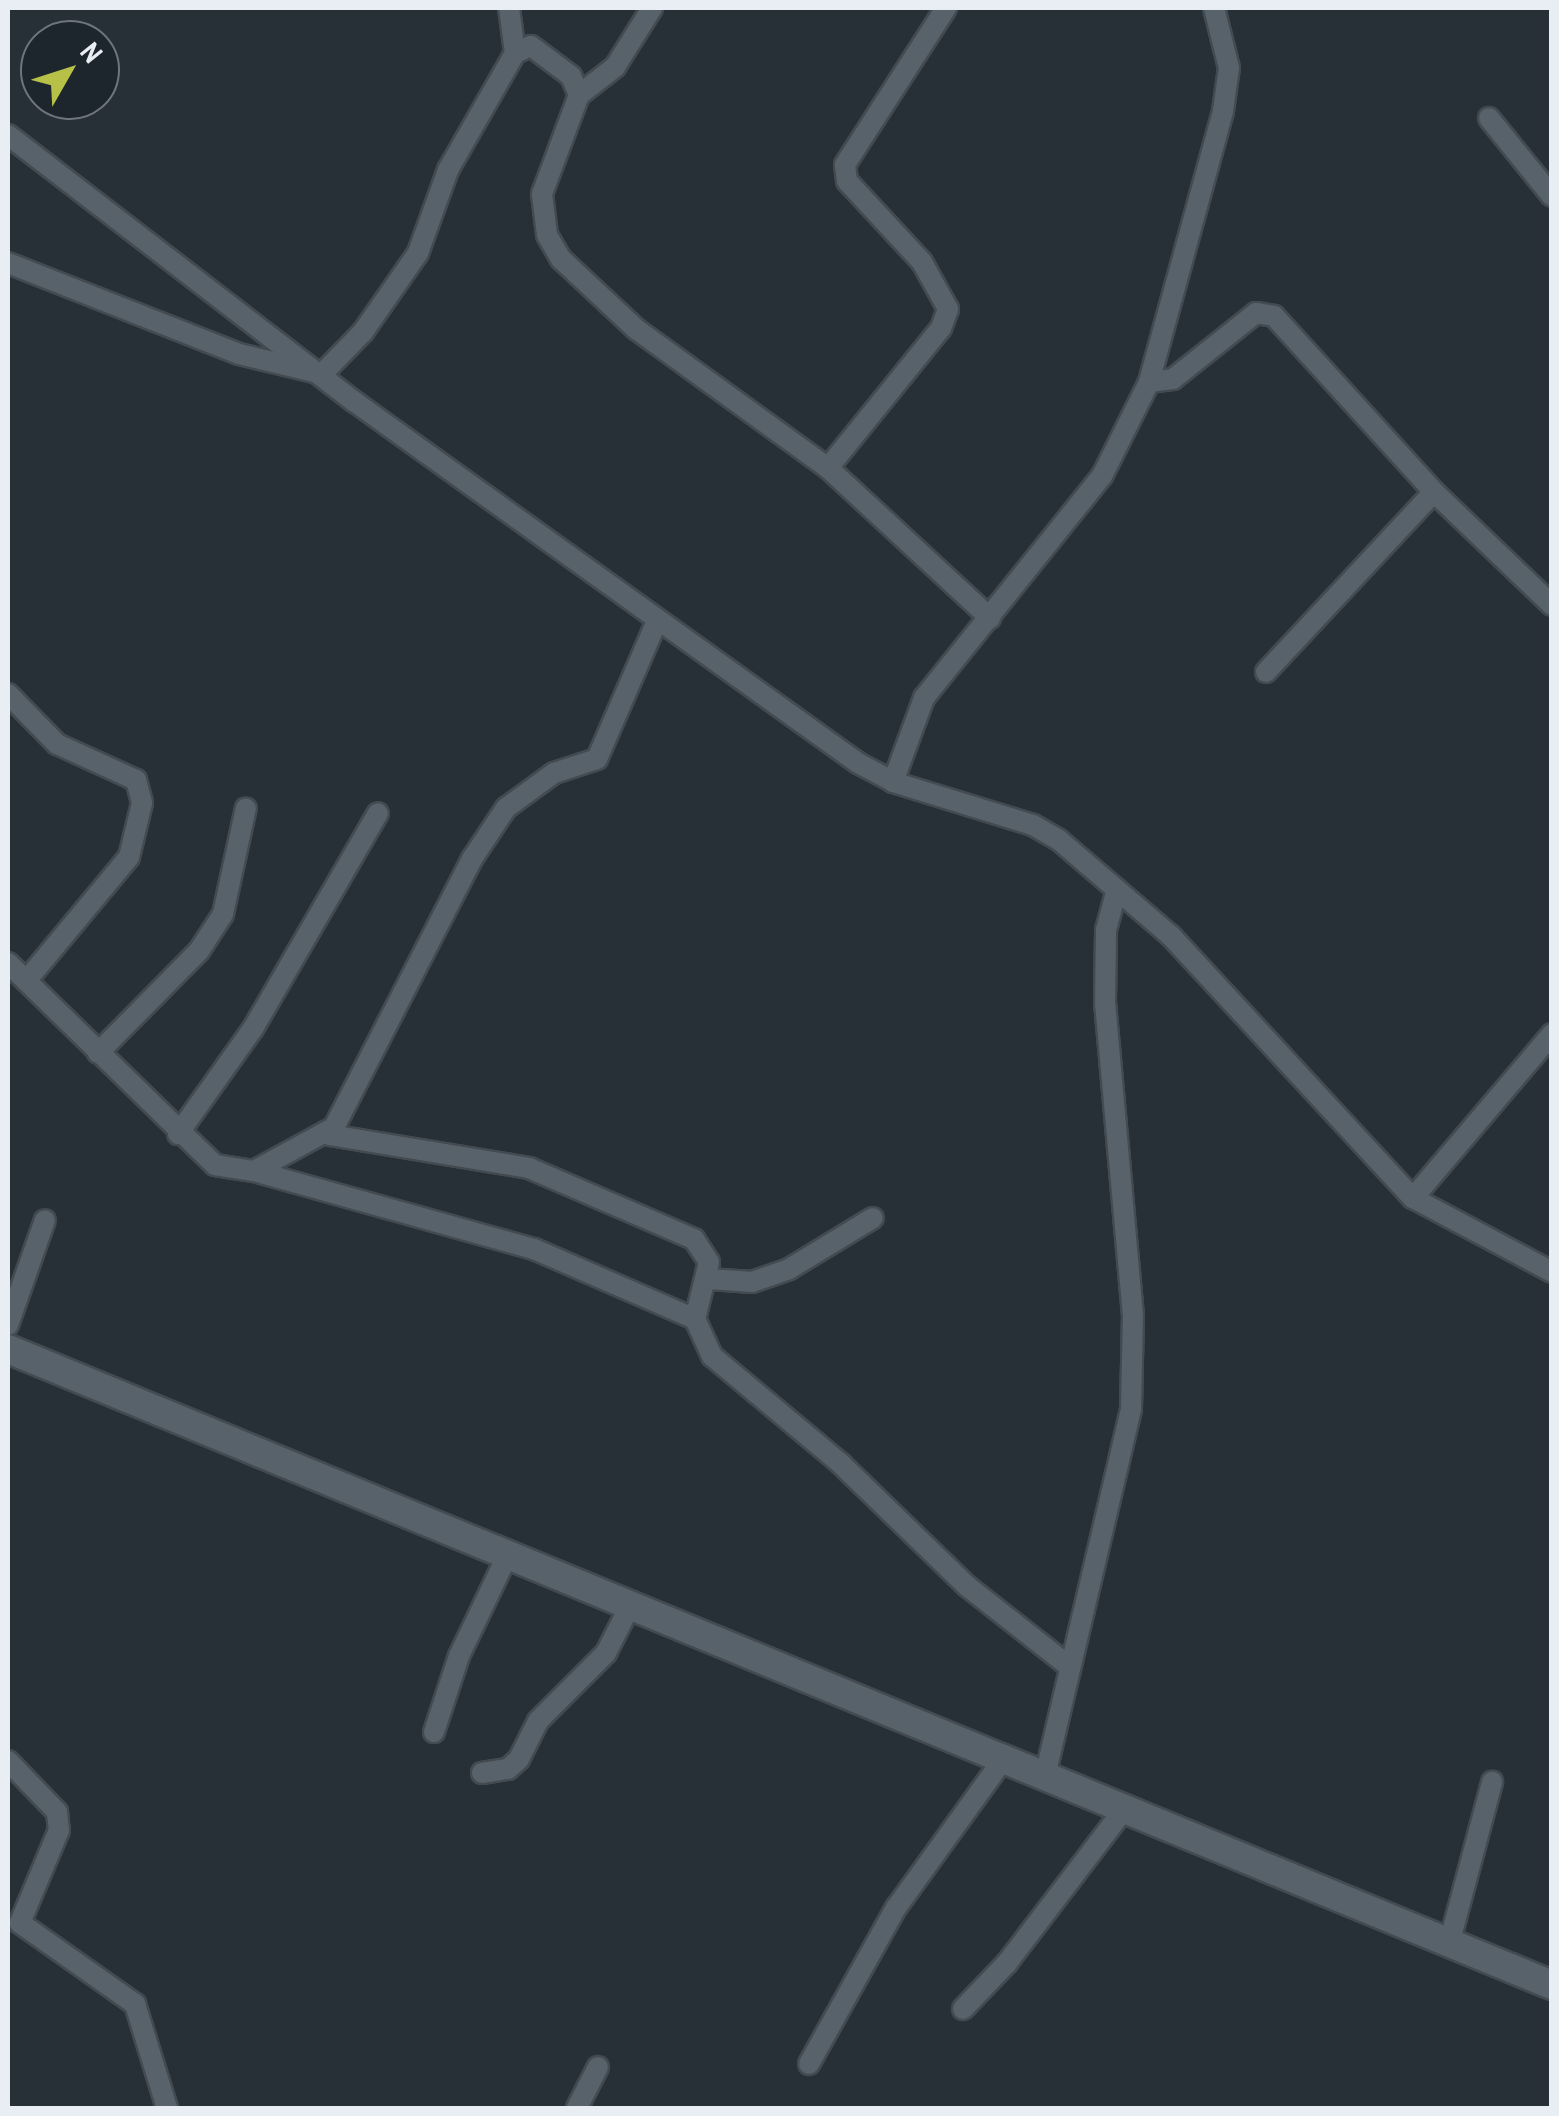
<!DOCTYPE html>
<html>
<head>
<meta charset="utf-8">
<style>
	body { margin:0 }
	#map { position:relative; width:1559px; height:2116px; overflow:hidden; background:#272f37; font-family:"Archivo Narrow",sans-serif }
	div>[style] { position:absolute }
	[style*='--x'] { left:calc(var(--x)*1px); top:calc(var(--y)*1px); width:calc(var(--w)*1px); rotate:calc(var(--a)*1deg) }
	.roads { filter:drop-shadow(2px 0 #434b51) drop-shadow(-2px 0 #434b51) drop-shadow(0 2px #434b51) drop-shadow(0 -2px #434b51) }
	.minor>* { height:20px; margin:-10px; padding:0 10px; transform-origin:10px; border-radius:10px; background:#58626b }
	.secondary>* { height:28px; margin:-14px; padding:0 14px; transform-origin:14px; border-radius:14px; background:#58626b }
	span { translate:-50% -50%; white-space:nowrap; text-align:center; line-height:1.15; -webkit-text-stroke:8px #1d252d; paint-order:stroke }
	.frame { position:absolute; inset:0; border:10px solid #e8eef3; pointer-events:none }
	.north { position:absolute; left:20px; top:20px; width:100px; height:100px; box-sizing:border-box; background:#1d252d; border:2px solid #6e757c; border-radius:50%; rotate:51deg; font-size:28px; font-weight:700; line-height:40px; text-align:center; color:#e8eef3 }
	.north::after { content:''; display:block; margin:auto; width:35px; height:45px; background:#b7c147; clip-path:polygon(50% 0,100% 100%,50% 72%,0 100%) }
</style>
</head>
<body>
<div id="map">
	<div class="roads">
		<div class="minor">
			<div style="--x:509;--y:8;--w:45;--a:82.4"></div>
			<div style="--x:946;--y:8;--w:187;--a:122.8"></div>
			<div style="--x:845;--y:165;--w:16;--a:83"></div>
			<div style="--x:847;--y:181;--w:110;--a:47.2"></div>
			<div style="--x:922;--y:262;--w:54;--a:61"></div>
			<div style="--x:948;--y:309;--w:20;--a:110"></div>
			<div style="--x:941;--y:328;--w:180;--a:128.9"></div>
			<div style="--x:828;--y:468;--w:221;--a:42.8"></div>
			<div style="--x:579;--y:95;--w:46;--a:-37.9"></div>
			<div style="--x:615;--y:67;--w:70;--a:-57.9"></div>
			<div style="--x:1489;--y:118;--w:100;--a:51.1"></div>
			<div style="--x:8;--y:135;--w:438;--a:37.6"></div>
			<div style="--x:355;--y:402;--w:619;--a:35.67"></div>
			<div style="--x:858;--y:763;--w:40;--a:28"></div>
			<div style="--x:893;--y:782;--w:146;--a:17.1"></div>
			<div style="--x:1033;--y:825;--w:30;--a:30"></div>
			<div style="--x:1059;--y:840;--w:148;--a:40.6"></div>
			<div style="--x:1171;--y:936;--w:357;--a:47.3"></div>
			<div style="--x:1413;--y:1198;--w:157;--a:28"></div>
			<div style="--x:8;--y:263;--w:248;--a:21.5"></div>
			<div style="--x:239;--y:354;--w:85;--a:13.5"></div>
			<div style="--x:322;--y:374;--w:59;--a:-45.7"></div>
			<div style="--x:363;--y:332;--w:96;--a:-55.2"></div>
			<div style="--x:418;--y:253;--w:88;--a:-70.1"></div>
			<div style="--x:448;--y:170;--w:135;--a:-60.2"></div>
			<div style="--x:515;--y:53;--w:17;--a:-24"></div>
			<div style="--x:531;--y:46;--w:50;--a:36.9"></div>
			<div style="--x:571;--y:76;--w:21;--a:67"></div>
			<div style="--x:579;--y:95;--w:106;--a:110.5"></div>
			<div style="--x:542;--y:194;--w:41;--a:83"></div>
			<div style="--x:547;--y:235;--w:28;--a:60"></div>
			<div style="--x:561;--y:259;--w:103;--a:43"></div>
			<div style="--x:636;--y:329;--w:237;--a:35.9"></div>
			<div style="--x:1149;--y:382;--w:24;--a:-7"></div>
			<div style="--x:1173;--y:379;--w:106;--a:-38.5"></div>
			<div style="--x:1256;--y:313;--w:18;--a:9"></div>
			<div style="--x:1274;--y:316;--w:238;--a:47.7"></div>
			<div style="--x:1434;--y:492;--w:163;--a:43.8"></div>
			<div style="--x:657;--y:621;--w:150;--a:113.5"></div>
			<div style="--x:597;--y:759;--w:45;--a:162"></div>
			<div style="--x:554;--y:773;--w:59;--a:143.9"></div>
			<div style="--x:506;--y:808;--w:61;--a:123.7"></div>
			<div style="--x:472;--y:859;--w:310;--a:117.2"></div>
			<div style="--x:330;--y:1135;--w:202;--a:9.4"></div>
			<div style="--x:529;--y:1168;--w:180;--a:23.3"></div>
			<div style="--x:694;--y:1239;--w:27;--a:57"></div>
			<div style="--x:709;--y:1262;--w:59;--a:103.8"></div>
			<div style="--x:695;--y:1319;--w:41;--a:65.3"></div>
			<div style="--x:712;--y:1356;--w:168;--a:39.9"></div>
			<div style="--x:841;--y:1464;--w:175;--a:44.1"></div>
			<div style="--x:967;--y:1586;--w:131;--a:38.2"></div>
			<div style="--x:1266;--y:672;--w:246;--a:-47"></div>
			<div style="--x:8;--y:694;--w:70;--a:45.6"></div>
			<div style="--x:57;--y:744;--w:87;--a:24.5"></div>
			<div style="--x:136;--y:780;--w:24;--a:75"></div>
			<div style="--x:142;--y:803;--w:56;--a:103.5"></div>
			<div style="--x:129;--y:857;--w:161;--a:129.7"></div>
			<div style="--x:893;--y:782;--w:90;--a:-69.7"></div>
			<div style="--x:924;--y:698;--w:285;--a:-51.3"></div>
			<div style="--x:1102;--y:476;--w:105;--a:-63.4"></div>
			<div style="--x:1149;--y:382;--w:281;--a:-74.7"></div>
			<div style="--x:1223;--y:111;--w:43;--a:-82.1"></div>
			<div style="--x:1229;--y:68;--w:62;--a:-104"></div>
			<div style="--x:8;--y:963;--w:289;--a:44.3"></div>
			<div style="--x:215;--y:1165;--w:39;--a:9"></div>
			<div style="--x:254;--y:1171;--w:85;--a:-28.7"></div>
			<div style="--x:98;--y:1053;--w:144;--a:-45.3"></div>
			<div style="--x:199;--y:951;--w:44;--a:-57"></div>
			<div style="--x:223;--y:914;--w:108;--a:-77.8"></div>
			<div style="--x:178;--y:1134;--w:131;--a:-54.6"></div>
			<div style="--x:254;--y:1027;--w:247;--a:-59.9"></div>
			<div style="--x:254;--y:1171;--w:291;--a:15.6"></div>
			<div style="--x:534;--y:1249;--w:176;--a:23.5"></div>
			<div style="--x:1413;--y:1198;--w:215;--a:-49.7"></div>
			<div style="--x:709;--y:1279;--w:43;--a:4"></div>
			<div style="--x:752;--y:1282;--w:39;--a:-19"></div>
			<div style="--x:789;--y:1269;--w:98;--a:-31.3"></div>
			<div style="--x:8;--y:1325;--w:111;--a:-70.6"></div>
			<div style="--x:434;--y:1732;--w:80;--a:-71.8"></div>
			<div style="--x:459;--y:1656;--w:113;--a:-64.3"></div>
			<div style="--x:8;--y:1761;--w:71;--a:46.1"></div>
			<div style="--x:57;--y:1812;--w:18;--a:84"></div>
			<div style="--x:59;--y:1830;--w:101;--a:112.8"></div>
			<div style="--x:20;--y:1923;--w:141;--a:35.2"></div>
			<div style="--x:135;--y:2004;--w:109;--a:72.9"></div>
			<div style="--x:482;--y:1773;--w:26;--a:-9"></div>
			<div style="--x:508;--y:1769;--w:15;--a:-42"></div>
			<div style="--x:519;--y:1759;--w:42;--a:-63.4"></div>
			<div style="--x:538;--y:1721;--w:96;--a:-45"></div>
			<div style="--x:606;--y:1653;--w:55;--a:-63"></div>
			<div style="--x:1045;--y:1776;--w:377;--a:-76.8"></div>
			<div style="--x:1131;--y:1409;--w:93;--a:-88.8"></div>
			<div style="--x:1133;--y:1316;--w:313;--a:-95.1"></div>
			<div style="--x:1105;--y:1004;--w:74;--a:-89.2"></div>
			<div style="--x:1106;--y:930;--w:42;--a:-75"></div>
			<div style="--x:1449;--y:1944;--w:168;--a:-75.1"></div>
			<div style="--x:963;--y:2009;--w:64;--a:-46.3"></div>
			<div style="--x:1007;--y:1963;--w:191;--a:-52.7"></div>
			<div style="--x:809;--y:2064;--w:179;--a:-60.9"></div>
			<div style="--x:896;--y:1908;--w:185;--a:-54.2"></div>
			<div style="--x:577;--y:2108;--w:46;--a:-62.9"></div>
		</div>
		<div class="secondary">
			<div style="--x:8;--y:1349;--w:1670;--a:22.39"></div>
		</div>
	</div>
	<div class="frame"></div>
	<div class="north">N</div>
</div>
</body>
</html>
